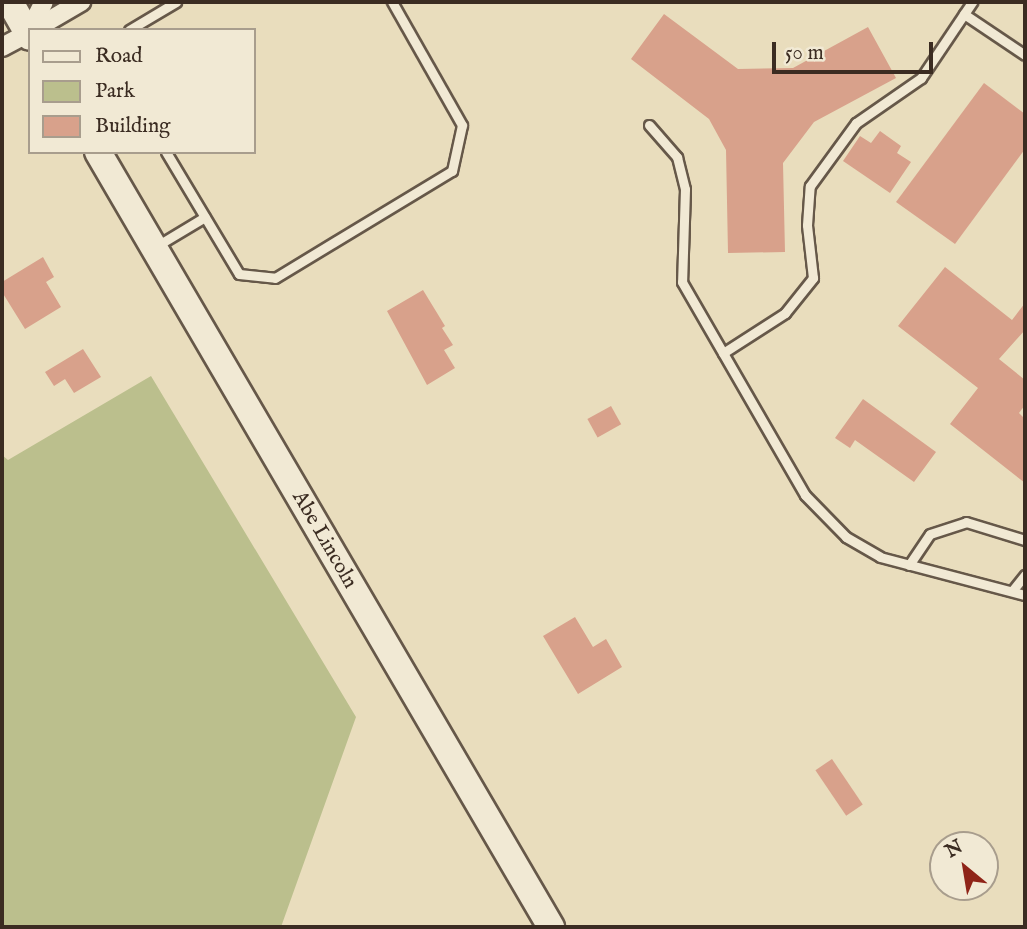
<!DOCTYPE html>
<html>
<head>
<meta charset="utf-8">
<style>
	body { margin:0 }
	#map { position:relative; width:1027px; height:929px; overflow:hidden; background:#e9ddbd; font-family:"IM FELL English",serif }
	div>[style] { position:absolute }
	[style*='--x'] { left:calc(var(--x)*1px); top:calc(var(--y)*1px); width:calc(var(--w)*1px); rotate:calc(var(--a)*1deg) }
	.green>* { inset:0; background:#bbbf8d }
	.building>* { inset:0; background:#d8a18b; transform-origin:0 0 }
	.roads { filter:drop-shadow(2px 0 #665849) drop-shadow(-2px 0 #665849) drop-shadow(0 2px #665849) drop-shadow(0 -2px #665849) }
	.lane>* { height:9px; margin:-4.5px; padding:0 4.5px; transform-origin:4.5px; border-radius:4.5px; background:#f1e9d4 }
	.street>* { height:18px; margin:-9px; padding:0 9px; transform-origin:9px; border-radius:9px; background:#f1e9d4 }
	.secondary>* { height:26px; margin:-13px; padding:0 13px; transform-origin:13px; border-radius:13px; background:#f1e9d4 }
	span { translate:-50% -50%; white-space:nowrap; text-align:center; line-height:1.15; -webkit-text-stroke:5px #f1e9d4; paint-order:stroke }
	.street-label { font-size:21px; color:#3b2c22 }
	.frame { position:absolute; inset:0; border:4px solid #3b2c22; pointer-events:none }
	.legend { position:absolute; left:28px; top:28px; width:228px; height:126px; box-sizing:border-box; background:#f1e9d4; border:2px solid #a89d8d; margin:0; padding:9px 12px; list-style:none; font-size:21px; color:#3b2c22 }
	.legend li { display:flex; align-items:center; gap:14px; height:35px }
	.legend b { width:35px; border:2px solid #a89d8d }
	.north { position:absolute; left:929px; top:831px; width:70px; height:70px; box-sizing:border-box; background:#f1e9d4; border:2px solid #a89d8d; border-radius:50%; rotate:330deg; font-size:19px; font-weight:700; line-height:28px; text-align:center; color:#3b2c22 }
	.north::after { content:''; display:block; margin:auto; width:24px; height:32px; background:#8f2418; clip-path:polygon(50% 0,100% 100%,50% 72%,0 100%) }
	.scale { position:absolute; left:772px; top:42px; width:161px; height:32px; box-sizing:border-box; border:4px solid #3b2c22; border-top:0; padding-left:9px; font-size:21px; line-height:24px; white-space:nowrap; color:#3b2c22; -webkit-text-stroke:5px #f1e9d4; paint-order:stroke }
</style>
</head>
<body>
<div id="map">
	<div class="green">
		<div style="clip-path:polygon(151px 376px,356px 717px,281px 927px,2px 927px,2px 455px,8px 460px)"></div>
	</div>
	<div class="building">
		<div style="clip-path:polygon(664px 14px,738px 69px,793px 68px,868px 27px,896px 78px,814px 122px,783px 163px,785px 252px,728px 253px,726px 150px,709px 119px,631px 59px)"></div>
		<div style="clip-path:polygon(984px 83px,1025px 114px,1025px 149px,955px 244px,896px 202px)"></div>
		<div style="clip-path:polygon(880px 131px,901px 146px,897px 153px,911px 162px,890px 193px,843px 161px,860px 136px,871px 143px)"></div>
		<div style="clip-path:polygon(43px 257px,54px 277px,46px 282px,61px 307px,25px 329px,2px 292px,2px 282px)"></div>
		<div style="clip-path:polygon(945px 267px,1012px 320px,1025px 303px,1025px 330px,999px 359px,1025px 380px,1025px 405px,1019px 413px,1025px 419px,1025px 483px,950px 424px,978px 388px,898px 326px)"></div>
		<div style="clip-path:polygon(423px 290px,445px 326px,442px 328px,453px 345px,444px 350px,455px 368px,427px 385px,387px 311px)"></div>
		<div style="clip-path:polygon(83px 349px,101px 377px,74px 393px,65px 379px,54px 386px,45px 372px)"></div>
		<div style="clip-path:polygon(863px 399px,936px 452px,914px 482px,855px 440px,850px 448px,835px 438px)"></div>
		<div style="left:611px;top:406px;width:21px;height:27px;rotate:61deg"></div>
		<div style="clip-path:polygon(575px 617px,593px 647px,606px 639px,622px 667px,578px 694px,543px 636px)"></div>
		<div style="left:832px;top:759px;width:55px;height:20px;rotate:56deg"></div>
	</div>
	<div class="roads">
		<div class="lane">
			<div style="--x:964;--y:14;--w:73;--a:33.9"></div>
			<div style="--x:129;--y:30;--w:55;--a:-30.8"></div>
			<div style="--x:649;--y:125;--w:43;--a:48.8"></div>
			<div style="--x:677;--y:157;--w:33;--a:76"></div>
			<div style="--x:685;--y:189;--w:93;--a:91.8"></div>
			<div style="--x:682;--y:282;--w:246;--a:60"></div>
			<div style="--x:805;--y:495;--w:59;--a:45.7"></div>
			<div style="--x:846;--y:537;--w:39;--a:30"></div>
			<div style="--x:880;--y:557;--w:150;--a:14.7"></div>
			<div style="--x:166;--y:152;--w:142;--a:59.1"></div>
			<div style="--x:239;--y:274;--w:36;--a:6"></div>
			<div style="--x:275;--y:278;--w:207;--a:-31.2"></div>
			<div style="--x:452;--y:171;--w:47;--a:-77.7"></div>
			<div style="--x:462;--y:125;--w:142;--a:-119.6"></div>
			<div style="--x:155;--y:247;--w:58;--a:-31"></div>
			<div style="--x:723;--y:353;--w:74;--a:-32.8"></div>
			<div style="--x:785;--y:313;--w:45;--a:-51.3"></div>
			<div style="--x:813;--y:278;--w:53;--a:-96.5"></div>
			<div style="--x:807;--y:225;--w:39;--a:-86"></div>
			<div style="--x:810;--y:186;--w:78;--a:-53.9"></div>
			<div style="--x:856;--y:123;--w:79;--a:-34.7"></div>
			<div style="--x:921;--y:78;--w:92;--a:-56.1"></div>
			<div style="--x:909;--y:565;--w:37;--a:-56"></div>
			<div style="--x:930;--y:534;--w:38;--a:-18"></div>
			<div style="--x:966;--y:522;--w:62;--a:17"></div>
			<div style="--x:1012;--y:591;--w:21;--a:-51"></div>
		</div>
		<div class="street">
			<div style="--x:33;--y:30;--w:56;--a:-30.3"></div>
			<div style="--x:28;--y:33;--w:35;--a:-63"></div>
			<div style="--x:2;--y:47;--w:32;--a:-28"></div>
		</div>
		<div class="secondary">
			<div style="--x:10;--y:2;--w:40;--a:60.3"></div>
			<div style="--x:98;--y:152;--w:898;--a:59.69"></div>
		</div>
	</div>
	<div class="street-label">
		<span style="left:324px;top:540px;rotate:60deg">Abe Lincoln</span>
	</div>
	<div class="frame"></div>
	<ul class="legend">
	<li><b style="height:9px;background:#f1e9d4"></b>Road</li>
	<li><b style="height:19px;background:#bbbf8d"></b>Park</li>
	<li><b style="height:19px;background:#d8a18b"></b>Building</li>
	</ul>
	<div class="north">N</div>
	<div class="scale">50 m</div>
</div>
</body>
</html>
